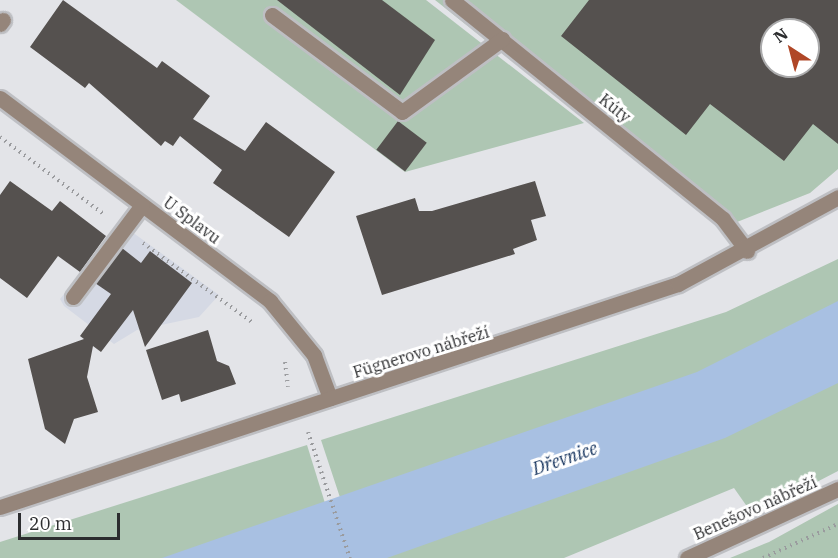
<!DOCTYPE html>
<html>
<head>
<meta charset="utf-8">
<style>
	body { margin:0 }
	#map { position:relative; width:838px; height:558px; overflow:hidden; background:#e3e4e8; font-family:"IBM Plex Serif",serif }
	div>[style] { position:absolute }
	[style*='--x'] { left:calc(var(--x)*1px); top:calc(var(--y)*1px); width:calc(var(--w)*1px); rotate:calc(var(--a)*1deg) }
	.built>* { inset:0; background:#d5d9e4 }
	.green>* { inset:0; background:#aec6b3 }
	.water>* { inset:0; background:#a8c0e2 }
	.building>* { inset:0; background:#55514f; transform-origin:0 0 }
	.path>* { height:4px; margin-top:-2px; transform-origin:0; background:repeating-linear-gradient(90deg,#9a9b9e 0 1.5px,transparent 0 6px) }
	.roads { filter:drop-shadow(2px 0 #bebfc3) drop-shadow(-2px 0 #bebfc3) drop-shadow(0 2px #bebfc3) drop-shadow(0 -2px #bebfc3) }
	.minor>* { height:15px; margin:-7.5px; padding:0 7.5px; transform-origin:7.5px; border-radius:7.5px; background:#95857a }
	span { translate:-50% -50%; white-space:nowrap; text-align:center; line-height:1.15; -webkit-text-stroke:6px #fff; paint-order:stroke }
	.street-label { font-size:16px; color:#2c2d2f }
	.water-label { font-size:18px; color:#12305b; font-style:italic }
	.north { position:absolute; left:760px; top:18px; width:60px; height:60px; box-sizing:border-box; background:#fff; border:2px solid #ababac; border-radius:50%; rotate:324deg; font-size:16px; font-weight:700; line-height:24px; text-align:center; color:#2c2d2f }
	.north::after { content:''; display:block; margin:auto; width:21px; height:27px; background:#b04727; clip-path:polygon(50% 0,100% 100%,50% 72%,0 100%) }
	.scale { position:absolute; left:18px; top:513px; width:102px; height:27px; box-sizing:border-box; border:3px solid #2c2d2f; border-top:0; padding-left:8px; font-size:18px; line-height:21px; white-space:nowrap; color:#2c2d2f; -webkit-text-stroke:4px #fff; paint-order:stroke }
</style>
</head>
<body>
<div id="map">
	<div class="built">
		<div style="clip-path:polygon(121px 224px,219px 295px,199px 317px,137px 330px,114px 344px,64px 306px,60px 299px)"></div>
	</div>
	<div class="green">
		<div style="clip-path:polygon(176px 0,426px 0,584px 123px,405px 172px)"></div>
		<div style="clip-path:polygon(evenodd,435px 0,838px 0,838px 169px,810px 193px,722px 228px,435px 0,772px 30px,808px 30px,808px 66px,772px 66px,772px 30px)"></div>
		<div style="clip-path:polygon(838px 259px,838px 471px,753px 515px,734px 488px,564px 558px,360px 558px,321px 440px,726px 312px)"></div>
		<div style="clip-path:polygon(307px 445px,342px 558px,0 558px,0 542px)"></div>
		<div style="clip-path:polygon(838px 504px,838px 558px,730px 558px,769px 542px)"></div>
	</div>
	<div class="water">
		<div style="clip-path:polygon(838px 301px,838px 383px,725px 438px,387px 558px,162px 558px,697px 372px)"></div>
	</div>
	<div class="building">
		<div style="clip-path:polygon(63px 0,157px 68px,162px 61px,210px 96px,193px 119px,245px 151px,266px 122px,335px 172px,289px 237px,213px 183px,222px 170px,180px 136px,173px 146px,165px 141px,161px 146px,89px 83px,85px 88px,30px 47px)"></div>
		<div style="clip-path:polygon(277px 0,382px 0,435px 40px,400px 95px)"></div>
		<div style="clip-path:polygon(evenodd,589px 0,838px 0,838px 144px,813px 124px,784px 161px,710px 104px,686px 135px,561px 36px,589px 0,772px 30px,808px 30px,808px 66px,772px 66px,772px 30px)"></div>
		<div style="left:398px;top:121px;width:36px;height:36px;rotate:37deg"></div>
		<div style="clip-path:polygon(10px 181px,52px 211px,60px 201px,106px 236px,80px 272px,58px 256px,27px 298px,0 278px,0 195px)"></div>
		<div style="clip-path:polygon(535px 181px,546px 216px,531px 220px,537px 240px,513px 249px,515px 254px,382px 295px,356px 216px,415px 198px,419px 211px,432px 211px)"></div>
		<div style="clip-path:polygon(122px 248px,141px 263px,150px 251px,192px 283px,145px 347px,133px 310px,101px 352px,93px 346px,87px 377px,98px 412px,74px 419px,65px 444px,45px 429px,28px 359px,84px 339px,80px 336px,111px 294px,95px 283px)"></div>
		<div style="clip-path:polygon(208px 330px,217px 361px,229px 366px,236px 384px,181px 402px,179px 394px,162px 400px,146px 350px)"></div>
	</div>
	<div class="path">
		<div style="--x:0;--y:137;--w:131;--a:36.6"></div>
		<div style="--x:143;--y:243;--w:136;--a:36"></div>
		<div style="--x:285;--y:362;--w:25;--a:83"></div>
		<div style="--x:308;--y:432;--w:133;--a:71.6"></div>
		<div style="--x:763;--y:558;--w:82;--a:-24.4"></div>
	</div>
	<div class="roads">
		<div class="minor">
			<div style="--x:452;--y:0;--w:348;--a:38.9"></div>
			<div style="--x:723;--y:219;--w:40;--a:53"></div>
			<div style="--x:272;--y:15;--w:162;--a:36.7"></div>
			<div style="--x:402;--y:112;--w:124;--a:-36.1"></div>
			<div style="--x:0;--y:24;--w:5;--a:-53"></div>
			<div style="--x:0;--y:98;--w:338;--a:36.9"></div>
			<div style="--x:270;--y:301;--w:70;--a:50.8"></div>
			<div style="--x:314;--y:355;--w:46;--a:69.6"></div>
			<div style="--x:73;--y:297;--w:115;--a:-53.1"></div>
			<div style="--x:0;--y:507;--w:714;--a:-18.21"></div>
			<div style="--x:678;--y:284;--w:182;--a:-28.5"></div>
			<div style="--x:687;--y:558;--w:166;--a:-24.6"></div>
		</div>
	</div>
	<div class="street-label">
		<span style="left:615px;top:108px;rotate:39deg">Kúty</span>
		<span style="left:192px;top:220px;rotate:37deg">U Splavu</span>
		<span style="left:421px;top:352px;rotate:-17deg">Fügnerovo nábřeží</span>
		<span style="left:755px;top:508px;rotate:-24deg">Benešovo nábřeží</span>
	</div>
	<div class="water-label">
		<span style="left:565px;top:459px;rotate:-19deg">Dřevnice</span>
	</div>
	<div class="north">N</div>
	<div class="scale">20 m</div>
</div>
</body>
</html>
